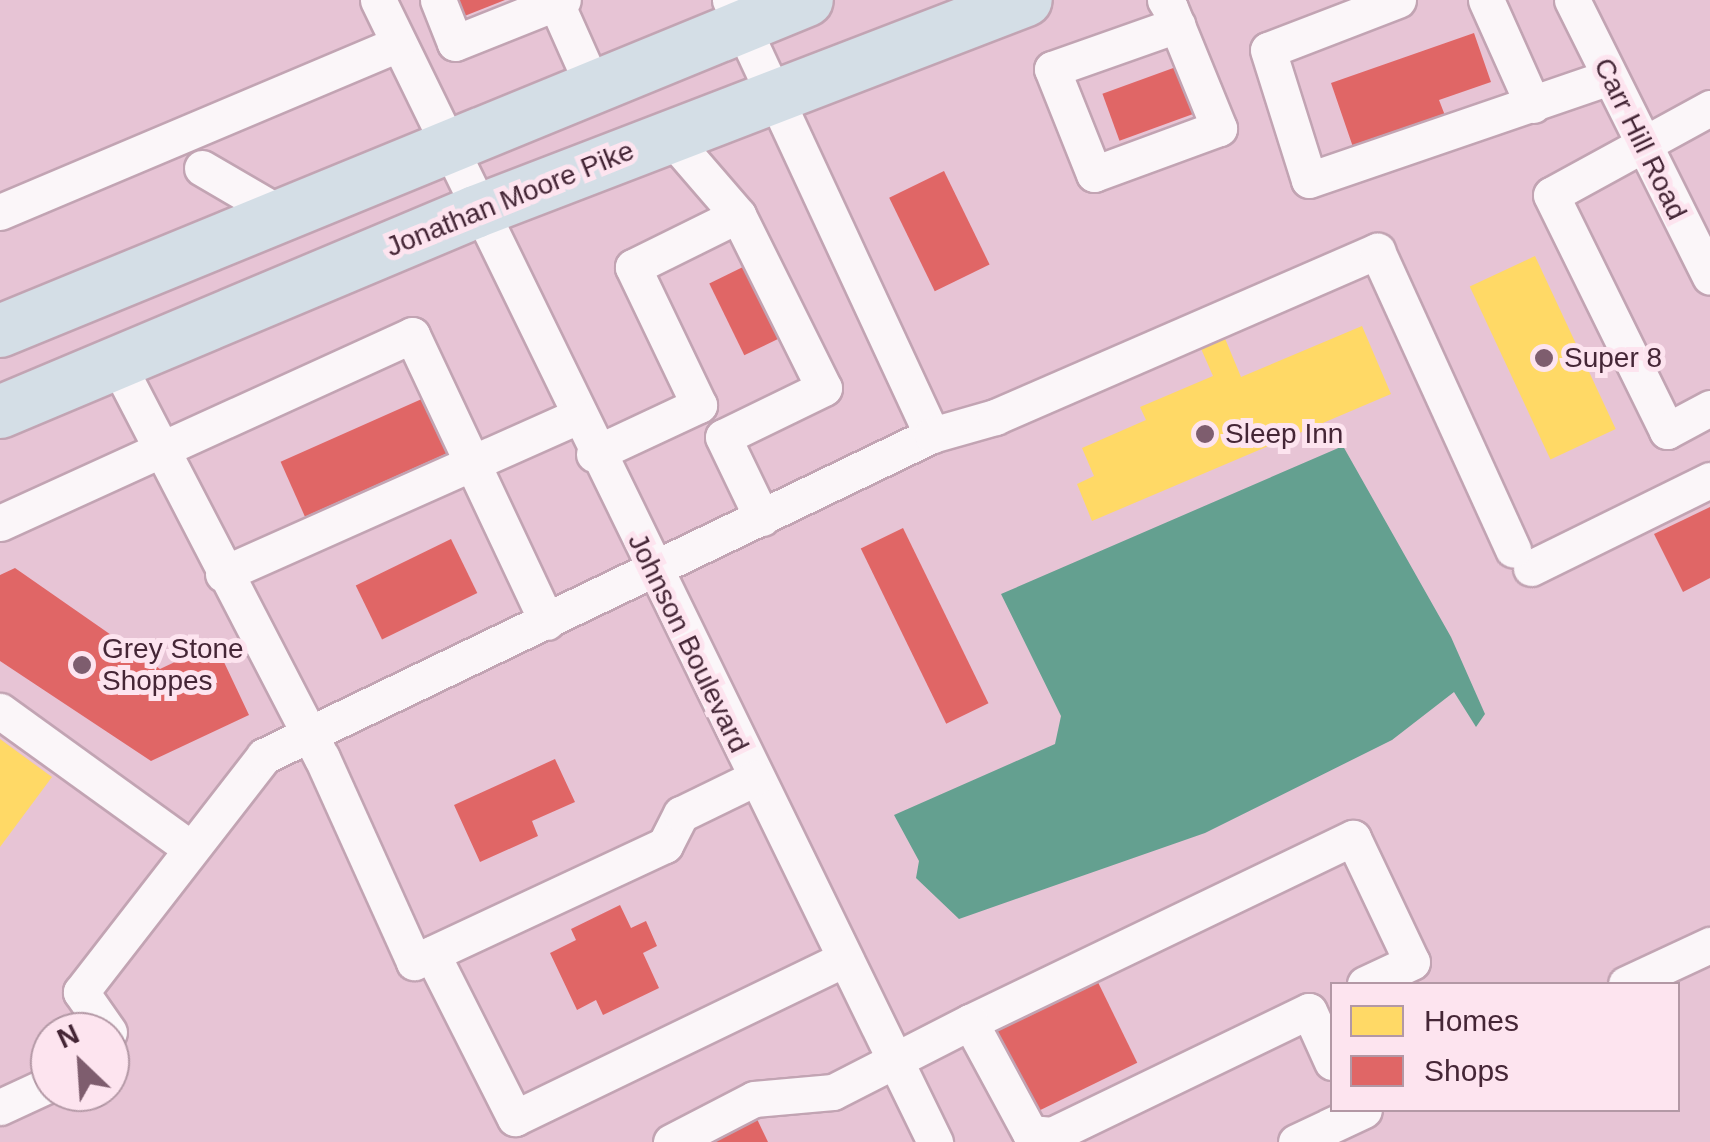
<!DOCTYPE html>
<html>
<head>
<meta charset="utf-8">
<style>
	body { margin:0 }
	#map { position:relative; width:1710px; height:1142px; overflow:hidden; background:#e7c4d5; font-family:Arial,sans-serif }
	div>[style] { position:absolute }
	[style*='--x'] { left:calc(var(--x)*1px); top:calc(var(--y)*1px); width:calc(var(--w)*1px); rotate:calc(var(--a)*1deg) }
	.water>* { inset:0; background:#64a090 }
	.homes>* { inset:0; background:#ffd966; transform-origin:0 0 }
	.shops>* { inset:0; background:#e06666; transform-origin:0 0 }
	.roads { filter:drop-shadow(2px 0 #c2a4b3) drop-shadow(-2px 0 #c2a4b3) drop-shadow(0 2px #c2a4b3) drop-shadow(0 -2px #c2a4b3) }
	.minor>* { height:35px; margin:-17.5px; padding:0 17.5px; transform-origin:17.5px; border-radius:17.5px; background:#fbf6f9 }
	.highway>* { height:52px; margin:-26px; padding:0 26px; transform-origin:26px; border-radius:26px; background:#d4dee6 }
	.dots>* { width:28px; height:28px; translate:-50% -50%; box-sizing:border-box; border:5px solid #fde4ef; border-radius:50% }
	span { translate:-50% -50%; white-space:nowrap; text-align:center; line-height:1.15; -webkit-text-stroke:10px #fde4ef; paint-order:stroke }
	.street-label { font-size:28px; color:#452636 }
	.poi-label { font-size:28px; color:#452636 }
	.left { translate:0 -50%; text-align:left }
	.legend { position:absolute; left:1330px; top:982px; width:350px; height:130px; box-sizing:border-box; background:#fde4ef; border:2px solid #b398a5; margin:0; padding:12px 18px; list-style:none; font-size:30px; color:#452636 }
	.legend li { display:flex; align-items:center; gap:20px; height:50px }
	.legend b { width:50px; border:2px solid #b398a5 }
	.north { position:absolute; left:30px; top:1012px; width:100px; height:100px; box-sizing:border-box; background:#fde4ef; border:2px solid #b398a5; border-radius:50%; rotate:335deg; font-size:28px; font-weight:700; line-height:40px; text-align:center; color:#452636 }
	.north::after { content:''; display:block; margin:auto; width:35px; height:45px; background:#7e5d6e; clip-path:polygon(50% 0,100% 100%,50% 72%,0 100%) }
</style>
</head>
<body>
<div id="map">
	<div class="water">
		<div style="clip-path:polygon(1343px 446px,1451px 637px,1485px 714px,1476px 727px,1454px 692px,1392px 740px,1205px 833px,959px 919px,916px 878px,919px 861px,894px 815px,1055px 744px,1061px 716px,1001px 594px)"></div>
	</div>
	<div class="homes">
		<div style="left:1535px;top:256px;width:191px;height:72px;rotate:65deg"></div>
		<div style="clip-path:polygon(1219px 324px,1241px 377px,1362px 326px,1391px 394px,1092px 521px,1077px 484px,1094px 476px,1082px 448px,1146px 420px,1140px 407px,1213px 376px,1195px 335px)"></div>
		<div style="clip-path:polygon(0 739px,52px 777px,0 847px)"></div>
	</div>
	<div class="shops">
		<div style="clip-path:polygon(456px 0,505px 0,462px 17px)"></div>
		<div style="clip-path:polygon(1474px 33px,1491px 82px,1439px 100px,1446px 118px,1354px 150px,1331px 83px)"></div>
		<div style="left:1187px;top:63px;width:50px;height:90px;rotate:70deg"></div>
		<div style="left:944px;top:171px;width:104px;height:61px;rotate:64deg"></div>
		<div style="left:747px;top:265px;width:80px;height:42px;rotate:64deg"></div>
		<div style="left:424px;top:398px;width:60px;height:157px;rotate:66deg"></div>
		<div style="clip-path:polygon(1710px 507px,1710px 578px,1683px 592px,1654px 534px)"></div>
		<div style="left:903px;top:528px;width:195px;height:47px;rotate:64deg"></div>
		<div style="left:451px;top:539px;width:60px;height:106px;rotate:64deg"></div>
		<div style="clip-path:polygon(15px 568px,160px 669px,215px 643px,249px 715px,151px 761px,0 661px,0 575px)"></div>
		<div style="clip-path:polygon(555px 759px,575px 802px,532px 821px,538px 836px,480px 862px,454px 805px)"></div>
		<div style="clip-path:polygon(620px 905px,631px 928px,646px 921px,657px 946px,643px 953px,659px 988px,603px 1015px,596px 1000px,577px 1010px,550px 953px,576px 940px,571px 929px)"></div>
		<div style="left:1093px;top:972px;width:101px;height:118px;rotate:64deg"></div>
		<div style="clip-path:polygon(757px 1119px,768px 1142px,711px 1142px)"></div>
	</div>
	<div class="roads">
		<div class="minor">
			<div style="--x:378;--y:0;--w:1271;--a:64"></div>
			<div style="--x:438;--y:0;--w:46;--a:68.4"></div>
			<div style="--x:455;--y:43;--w:116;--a:-21.7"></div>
			<div style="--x:730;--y:0;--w:480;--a:65.1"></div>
			<div style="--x:1165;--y:0;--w:9;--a:58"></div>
			<div style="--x:1170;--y:8;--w:130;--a:67.8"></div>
			<div style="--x:1219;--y:128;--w:133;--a:159.8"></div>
			<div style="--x:1094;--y:174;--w:113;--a:-111.8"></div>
			<div style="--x:1052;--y:69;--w:133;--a:-19.4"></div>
			<div style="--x:1398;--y:0;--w:139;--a:159"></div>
			<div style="--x:1268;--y:50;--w:136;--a:72.5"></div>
			<div style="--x:1309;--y:180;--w:317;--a:-18.9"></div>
			<div style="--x:1486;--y:0;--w:115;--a:65.9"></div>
			<div style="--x:1572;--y:0;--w:309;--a:63.5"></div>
			<div style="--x:556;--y:3;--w:89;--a:66"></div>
			<div style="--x:1710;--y:108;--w:181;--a:151.3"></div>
			<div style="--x:1551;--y:195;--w:263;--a:63.8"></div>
			<div style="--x:1667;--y:431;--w:49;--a:-28.1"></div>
			<div style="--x:669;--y:135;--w:106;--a:49.2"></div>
			<div style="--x:202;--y:168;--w:89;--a:30.3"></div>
			<div style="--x:0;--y:212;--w:431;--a:-22.9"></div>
			<div style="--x:117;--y:363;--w:445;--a:62.6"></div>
			<div style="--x:322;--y:758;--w:224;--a:65.7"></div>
			<div style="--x:414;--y:962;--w:277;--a:-25"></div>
			<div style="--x:665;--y:845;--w:35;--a:-63"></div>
			<div style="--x:681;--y:814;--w:82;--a:-25.9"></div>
			<div style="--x:594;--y:454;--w:116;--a:-25"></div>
			<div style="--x:699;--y:405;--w:153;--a:-115.6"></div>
			<div style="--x:633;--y:267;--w:117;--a:-26.3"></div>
			<div style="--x:738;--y:215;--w:193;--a:63.6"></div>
			<div style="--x:824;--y:388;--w:112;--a:154.1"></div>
			<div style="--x:723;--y:437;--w:90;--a:64.3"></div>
			<div style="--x:0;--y:523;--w:453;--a:-24.5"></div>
			<div style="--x:412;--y:335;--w:317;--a:64.8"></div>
			<div style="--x:1531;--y:568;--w:199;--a:-26.2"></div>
			<div style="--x:223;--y:574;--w:386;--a:-24"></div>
			<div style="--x:0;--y:711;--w:231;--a:35.8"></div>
			<div style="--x:432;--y:954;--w:184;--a:63.2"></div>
			<div style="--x:515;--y:1118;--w:365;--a:-25.8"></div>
			<div style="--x:1626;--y:984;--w:93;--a:-24.9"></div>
			<div style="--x:970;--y:1022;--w:425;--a:-25.7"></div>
			<div style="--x:1353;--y:838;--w:137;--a:64.6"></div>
			<div style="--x:1412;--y:962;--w:52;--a:154.9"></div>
			<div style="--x:109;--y:1032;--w:49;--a:-125"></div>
			<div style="--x:81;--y:992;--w:299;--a:-52.2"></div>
			<div style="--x:264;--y:756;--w:741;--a:-25.67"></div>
			<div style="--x:932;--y:435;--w:66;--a:-15.9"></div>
			<div style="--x:995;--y:417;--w:417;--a:-23.5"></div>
			<div style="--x:1377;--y:251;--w:328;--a:65.5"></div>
			<div style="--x:0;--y:1107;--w:55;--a:-24.7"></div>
			<div style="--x:671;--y:1142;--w:93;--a:-27.4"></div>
			<div style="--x:754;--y:1099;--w:79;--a:-5.1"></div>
			<div style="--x:833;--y:1092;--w:154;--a:-27.1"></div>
			<div style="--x:970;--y:1022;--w:126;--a:61.6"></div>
			<div style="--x:1030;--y:1133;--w:22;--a:5"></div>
			<div style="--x:1052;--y:1135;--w:285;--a:-25.8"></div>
			<div style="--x:1309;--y:1011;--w:56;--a:65.7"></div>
			<div style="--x:1296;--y:1142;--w:75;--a:-25.2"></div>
		</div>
		<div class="highway">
			<div style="--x:0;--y:331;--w:872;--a:-22.3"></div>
			<div style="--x:0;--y:412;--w:515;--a:-22.83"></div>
			<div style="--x:475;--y:212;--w:590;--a:-21.04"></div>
		</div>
	</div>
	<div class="dots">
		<div style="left:1544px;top:358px;background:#7e5d6e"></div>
		<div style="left:1205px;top:434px;background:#7e5d6e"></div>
		<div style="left:82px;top:665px;background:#7e5d6e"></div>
	</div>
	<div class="street-label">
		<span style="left:1640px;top:139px;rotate:64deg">Carr Hill Road</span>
		<span style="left:510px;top:199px;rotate:-22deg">Jonathan Moore Pike</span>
		<span style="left:688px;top:643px;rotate:64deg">Johnson Boulevard</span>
	</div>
	<div class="poi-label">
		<span class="left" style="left:1564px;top:358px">Super 8</span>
		<span class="left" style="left:1225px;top:434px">Sleep Inn</span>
		<span class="left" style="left:102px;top:665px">Grey Stone<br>Shoppes</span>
	</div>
	<ul class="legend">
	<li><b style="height:28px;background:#ffd966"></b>Homes</li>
	<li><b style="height:28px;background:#e06666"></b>Shops</li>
	</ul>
	<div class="north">N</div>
</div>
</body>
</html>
